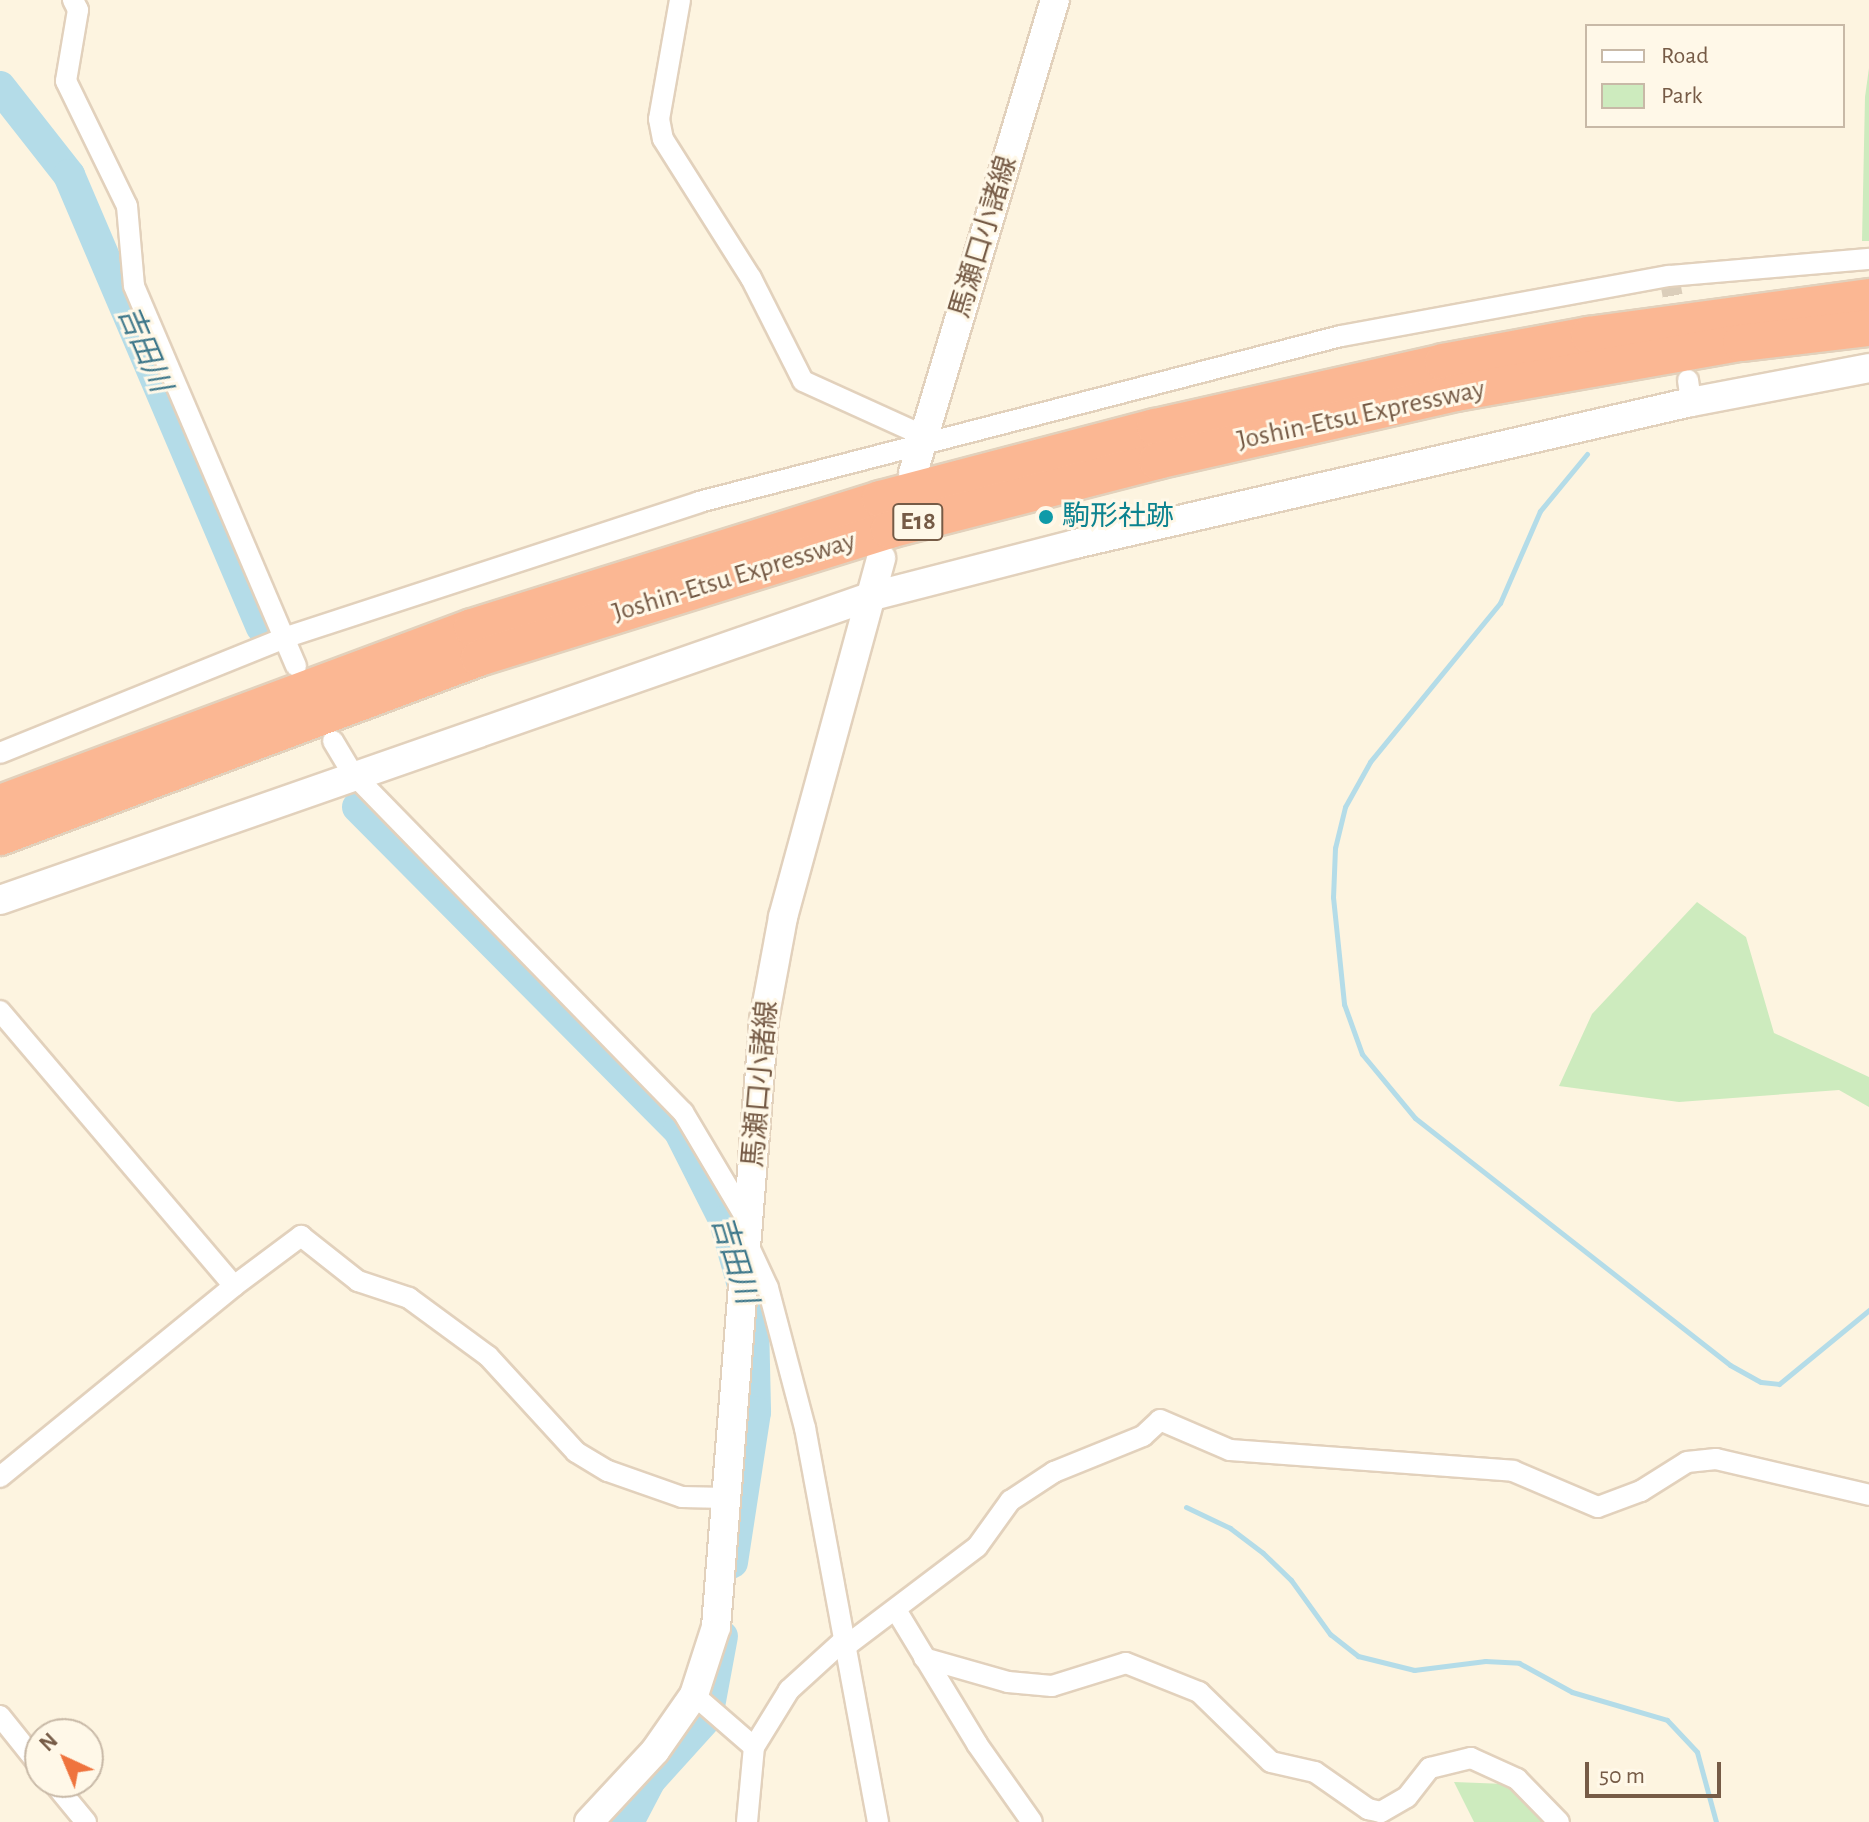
<!DOCTYPE html>
<html>
<head>
<meta charset="utf-8">
<style>
	body { margin:0 }
	#map { position:relative; width:1869px; height:1822px; overflow:hidden; background:#fdf4e0; font-family:"Alegreya Sans","Noto Sans JP",sans-serif }
	div>[style] { position:absolute }
	[style*='--x'] { left:calc(var(--x)*1px); top:calc(var(--y)*1px); width:calc(var(--w)*1px); rotate:calc(var(--a)*1deg) }
	.green>* { inset:0; background:#cdebbe }
	.stream>* { height:5px; margin:-2.5px; padding:0 2.5px; transform-origin:2.5px; border-radius:2.5px; background:#b4dce8 }
	.river>* { height:32px; margin:-16px; padding:0 16px; transform-origin:16px; border-radius:16px; background:#b4dce8 }
	.street-tunnel>* { height:20px; margin-top:-10px; transform-origin:0; background:repeating-linear-gradient(90deg,#dbceba 0 20px,transparent 0 30px) }
	.roads { filter:drop-shadow(2px 0 #e2d1bc) drop-shadow(-2px 0 #e2d1bc) drop-shadow(0 2px #e2d1bc) drop-shadow(0 -2px #e2d1bc) }
	.street>* { height:20px; margin:-10px; padding:0 10px; transform-origin:10px; border-radius:10px; background:#fff }
	.secondary>* { height:28px; margin:-14px; padding:0 14px; transform-origin:14px; border-radius:14px; background:#fff }
	.highway>* { height:36px; margin:-18px; padding:0 18px; transform-origin:18px; border-radius:18px; background:#fbb793 }
	.dots>* { width:22px; height:22px; translate:-50% -50%; box-sizing:border-box; border:4px solid #fff8e8; border-radius:50% }
	span { translate:-50% -50%; white-space:nowrap; text-align:center; line-height:1.15; -webkit-text-stroke:6px #fff8e8; paint-order:stroke }
	.shield-label span { padding:2px 6px; background:#fff8e8; border:2px solid; border-radius:6px; -webkit-text-stroke-width:0 }
	.shield-label { font-size:26px; color:#765b46; font-weight:700 }
	.street-label { font-size:28px; color:#765b46 }
	.culture-label { font-size:28px; color:#0d838f }
	.left { translate:0 -50%; text-align:left }
	.water-label { font-size:30px; color:#3f788b; font-style:italic }
	.legend { position:absolute; left:1585px; top:24px; width:260px; height:104px; box-sizing:border-box; background:#fff8e8; border:2px solid #c8b9a7; margin:0; padding:10px 14px; list-style:none; font-size:24px; color:#765b46 }
	.legend li { display:flex; align-items:center; gap:16px; height:40px }
	.legend b { width:40px; border:2px solid #c8b9a7 }
	.north { position:absolute; left:24px; top:1718px; width:80px; height:80px; box-sizing:border-box; background:#fff8e8; border:2px solid #c8b9a7; border-radius:50%; rotate:316deg; font-size:22px; font-weight:700; line-height:32px; text-align:center; color:#765b46 }
	.north::after { content:''; display:block; margin:auto; width:28px; height:36px; background:#ef743e; clip-path:polygon(50% 0,100% 100%,50% 72%,0 100%) }
	.scale { position:absolute; left:1585px; top:1762px; width:136px; height:36px; box-sizing:border-box; border:4px solid #765b46; border-top:0; padding-left:10px; font-size:24px; line-height:28px; white-space:nowrap; color:#765b46; -webkit-text-stroke:6px #fff8e8; paint-order:stroke }
</style>
</head>
<body>
<div id="map">
	<div class="green">
		<div style="clip-path:polygon(1869px 68px,1869px 241px,1862px 241px,1865px 97px)"></div>
		<div style="clip-path:polygon(1697px 902px,1746px 937px,1774px 1033px,1869px 1077px,1869px 1107px,1839px 1090px,1679px 1102px,1559px 1086px,1592px 1014px)"></div>
		<div style="clip-path:polygon(1454px 1782px,1505px 1784px,1540px 1807px,1547px 1822px,1474px 1822px)"></div>
	</div>
	<div class="stream">
		<div style="--x:1587;--y:454;--w:74;--a:129.5"></div>
		<div style="--x:1540;--y:511;--w:100;--a:113.5"></div>
		<div style="--x:1500;--y:603;--w:205;--a:129.3"></div>
		<div style="--x:1370;--y:762;--w:51;--a:119.1"></div>
		<div style="--x:1345;--y:807;--w:42;--a:103.7"></div>
		<div style="--x:1335;--y:848;--w:49;--a:92.3"></div>
		<div style="--x:1333;--y:897;--w:108;--a:84.1"></div>
		<div style="--x:1344;--y:1004;--w:53;--a:70.2"></div>
		<div style="--x:1362;--y:1054;--w:83;--a:50.4"></div>
		<div style="--x:1415;--y:1118;--w:400;--a:38.1"></div>
		<div style="--x:1730;--y:1365;--w:35;--a:29"></div>
		<div style="--x:1761;--y:1382;--w:18;--a:6"></div>
		<div style="--x:1779;--y:1384;--w:117;--a:-39.4"></div>
		<div style="--x:1186;--y:1507;--w:49;--a:25.5"></div>
		<div style="--x:1230;--y:1528;--w:41;--a:37.1"></div>
		<div style="--x:1263;--y:1553;--w:39;--a:44"></div>
		<div style="--x:1291;--y:1580;--w:67;--a:54.2"></div>
		<div style="--x:1330;--y:1634;--w:36;--a:38"></div>
		<div style="--x:1358;--y:1656;--w:58;--a:14"></div>
		<div style="--x:1414;--y:1670;--w:72;--a:-7.2"></div>
		<div style="--x:1485;--y:1661;--w:34;--a:3"></div>
		<div style="--x:1519;--y:1663;--w:60;--a:28.7"></div>
		<div style="--x:1572;--y:1692;--w:99;--a:16.4"></div>
		<div style="--x:1667;--y:1720;--w:44;--a:46.8"></div>
		<div style="--x:1697;--y:1752;--w:73;--a:74.8"></div>
	</div>
	<div class="river">
		<div style="--x:0;--y:87;--w:112;--a:51.9"></div>
		<div style="--x:69;--y:175;--w:491;--a:66.9"></div>
		<div style="--x:358;--y:807;--w:455;--a:45.2"></div>
		<div style="--x:679;--y:1130;--w:102;--a:63.2"></div>
		<div style="--x:725;--y:1221;--w:104;--a:74.4"></div>
		<div style="--x:753;--y:1321;--w:91;--a:88.7"></div>
		<div style="--x:755;--y:1412;--w:152;--a:98.7"></div>
		<div style="--x:628;--y:1822;--w:47;--a:-62.4"></div>
		<div style="--x:650;--y:1780;--w:85;--a:-47.9"></div>
		<div style="--x:707;--y:1717;--w:82;--a:-79.5"></div>
	</div>
	<div class="street-tunnel">
		<div style="--x:1669;--y:276;--w:56;--a:79.7"></div>
	</div>
	<div class="roads">
		<div class="street">
			<div style="--x:73;--y:0;--w:11;--a:63"></div>
			<div style="--x:78;--y:10;--w:72;--a:99.6"></div>
			<div style="--x:66;--y:81;--w:139;--a:64"></div>
			<div style="--x:127;--y:206;--w:80;--a:85"></div>
			<div style="--x:134;--y:286;--w:413;--a:66.9"></div>
			<div style="--x:680;--y:0;--w:121;--a:100"></div>
			<div style="--x:659;--y:119;--w:20;--a:79"></div>
			<div style="--x:663;--y:139;--w:165;--a:57.7"></div>
			<div style="--x:751;--y:278;--w:115;--a:63.2"></div>
			<div style="--x:803;--y:381;--w:133;--a:24.4"></div>
			<div style="--x:1688;--y:380;--w:22;--a:82"></div>
			<div style="--x:333;--y:741;--w:37;--a:59"></div>
			<div style="--x:352;--y:773;--w:474;--a:45.7"></div>
			<div style="--x:683;--y:1112;--w:129;--a:59.3"></div>
			<div style="--x:0;--y:753;--w:306;--a:-22"></div>
			<div style="--x:284;--y:638;--w:437;--a:-18.1"></div>
			<div style="--x:699;--y:502;--w:663;--a:-14.5"></div>
			<div style="--x:1341;--y:336;--w:333;--a:-10.4"></div>
			<div style="--x:1669;--y:276;--w:201;--a:-4.9"></div>
			<div style="--x:0;--y:1011;--w:361;--a:49.6"></div>
			<div style="--x:234;--y:1286;--w:84;--a:-36.7"></div>
			<div style="--x:301;--y:1236;--w:73;--a:38.3"></div>
			<div style="--x:358;--y:1281;--w:54;--a:18.4"></div>
			<div style="--x:409;--y:1298;--w:98;--a:36.3"></div>
			<div style="--x:488;--y:1356;--w:130;--a:47.5"></div>
			<div style="--x:576;--y:1452;--w:37;--a:31"></div>
			<div style="--x:608;--y:1471;--w:78;--a:19.4"></div>
			<div style="--x:682;--y:1497;--w:44;--a:1.3"></div>
			<div style="--x:749;--y:1247;--w:45;--a:65.1"></div>
			<div style="--x:768;--y:1288;--w:145;--a:75.2"></div>
			<div style="--x:805;--y:1428;--w:401;--a:79.5"></div>
			<div style="--x:0;--y:1477;--w:302;--a:-39.2"></div>
			<div style="--x:896;--y:1610;--w:157;--a:58.8"></div>
			<div style="--x:977;--y:1744;--w:95;--a:54.8"></div>
			<div style="--x:846;--y:1646;--w:164;--a:-37.1"></div>
			<div style="--x:977;--y:1547;--w:57;--a:-54.3"></div>
			<div style="--x:1010;--y:1501;--w:53;--a:-33.4"></div>
			<div style="--x:1054;--y:1472;--w:96;--a:-22"></div>
			<div style="--x:1143;--y:1436;--w:23;--a:-43"></div>
			<div style="--x:1160;--y:1420;--w:76;--a:23.2"></div>
			<div style="--x:1230;--y:1450;--w:284;--a:4.2"></div>
			<div style="--x:1513;--y:1471;--w:92;--a:23"></div>
			<div style="--x:1598;--y:1507;--w:46;--a:-20.4"></div>
			<div style="--x:1641;--y:1491;--w:54;--a:-32.2"></div>
			<div style="--x:1687;--y:1462;--w:29;--a:-6"></div>
			<div style="--x:1716;--y:1459;--w:157;--a:13.2"></div>
			<div style="--x:924;--y:1658;--w:87;--a:15.9"></div>
			<div style="--x:1008;--y:1682;--w:44;--a:5.2"></div>
			<div style="--x:1052;--y:1686;--w:77;--a:-17.3"></div>
			<div style="--x:1126;--y:1663;--w:79;--a:21.7"></div>
			<div style="--x:1199;--y:1692;--w:100;--a:44.2"></div>
			<div style="--x:1271;--y:1762;--w:45;--a:12.8"></div>
			<div style="--x:1315;--y:1772;--w:65;--a:34.9"></div>
			<div style="--x:1368;--y:1809;--w:13;--a:13"></div>
			<div style="--x:1381;--y:1812;--w:30;--a:-30"></div>
			<div style="--x:1407;--y:1797;--w:37;--a:-52"></div>
			<div style="--x:1430;--y:1768;--w:42;--a:-13.7"></div>
			<div style="--x:1471;--y:1758;--w:51;--a:24.5"></div>
			<div style="--x:1517;--y:1779;--w:60;--a:45.7"></div>
			<div style="--x:694;--y:1695;--w:79;--a:40.9"></div>
			<div style="--x:0;--y:1716;--w:64;--a:51.3"></div>
			<div style="--x:53;--y:1782;--w:52;--a:50.5"></div>
			<div style="--x:747;--y:1822;--w:75;--a:-84.7"></div>
			<div style="--x:754;--y:1747;--w:67;--a:-58.4"></div>
			<div style="--x:789;--y:1690;--w:76;--a:-42.3"></div>
		</div>
		<div class="secondary">
			<div style="--x:913;--y:473;--w:494;--a:-73.3"></div>
			<div style="--x:0;--y:900;--w:920;--a:-19.22"></div>
			<div style="--x:869;--y:597;--w:213;--a:-14.4"></div>
			<div style="--x:1075;--y:544;--w:632;--a:-12.98"></div>
			<div style="--x:1691;--y:402;--w:181;--a:-10.8"></div>
			<div style="--x:589;--y:1822;--w:97;--a:-47.1"></div>
			<div style="--x:655;--y:1751;--w:68;--a:-55.1"></div>
			<div style="--x:694;--y:1695;--w:71;--a:-72.1"></div>
			<div style="--x:716;--y:1627;--w:609;--a:-85.48"></div>
			<div style="--x:764;--y:1020;--w:105;--a:-79.5"></div>
			<div style="--x:783;--y:917;--w:372;--a:-74.7"></div>
		</div>
		<div class="highway">
			<div style="--x:0;--y:803;--w:504;--a:-20.45"></div>
			<div style="--x:472;--y:627;--w:428;--a:-17.4"></div>
			<div style="--x:880;--y:499;--w:284;--a:-14.7"></div>
			<div style="--x:1155;--y:427;--w:295;--a:-12.7"></div>
			<div style="--x:1443;--y:362;--w:148;--a:-10.5"></div>
			<div style="--x:1589;--y:335;--w:283;--a:-7.7"></div>
			<div style="--x:0;--y:837;--w:511;--a:-20.49"></div>
			<div style="--x:479;--y:658;--w:430;--a:-17.3"></div>
			<div style="--x:889;--y:530;--w:277;--a:-14.4"></div>
			<div style="--x:1157;--y:461;--w:307;--a:-12.8"></div>
			<div style="--x:1456;--y:393;--w:289;--a:-10"></div>
			<div style="--x:1741;--y:343;--w:129;--a:-6.7"></div>
		</div>
	</div>
	<div class="dots">
		<div style="left:1046px;top:517px;background:#0f9aa8"></div>
	</div>
	<div class="shield-label">
		<span style="left:918px;top:522px">E18</span>
	</div>
	<div class="street-label">
		<span style="left:984px;top:237px;rotate:-73deg">馬瀬口小諸線</span>
		<span style="left:1361px;top:415px;rotate:-12deg">Joshin-Etsu Expressway</span>
		<span style="left:734px;top:577px;rotate:-17deg">Joshin-Etsu Expressway</span>
		<span style="left:761px;top:1084px;rotate:-85deg">馬瀬口小諸線</span>
	</div>
	<div class="culture-label">
		<span class="left" style="left:1062px;top:517px">駒形社跡</span>
	</div>
	<div class="water-label">
		<span style="left:144px;top:349px;rotate:67deg">吉田川</span>
		<span style="left:734px;top:1260px;rotate:73deg">吉田川</span>
	</div>
	<ul class="legend">
	<li><b style="height:10px;background:#fff"></b>Road</li>
	<li><b style="height:22px;background:#cdebbe"></b>Park</li>
	</ul>
	<div class="north">N</div>
	<div class="scale">50 m</div>
</div>
</body>
</html>
